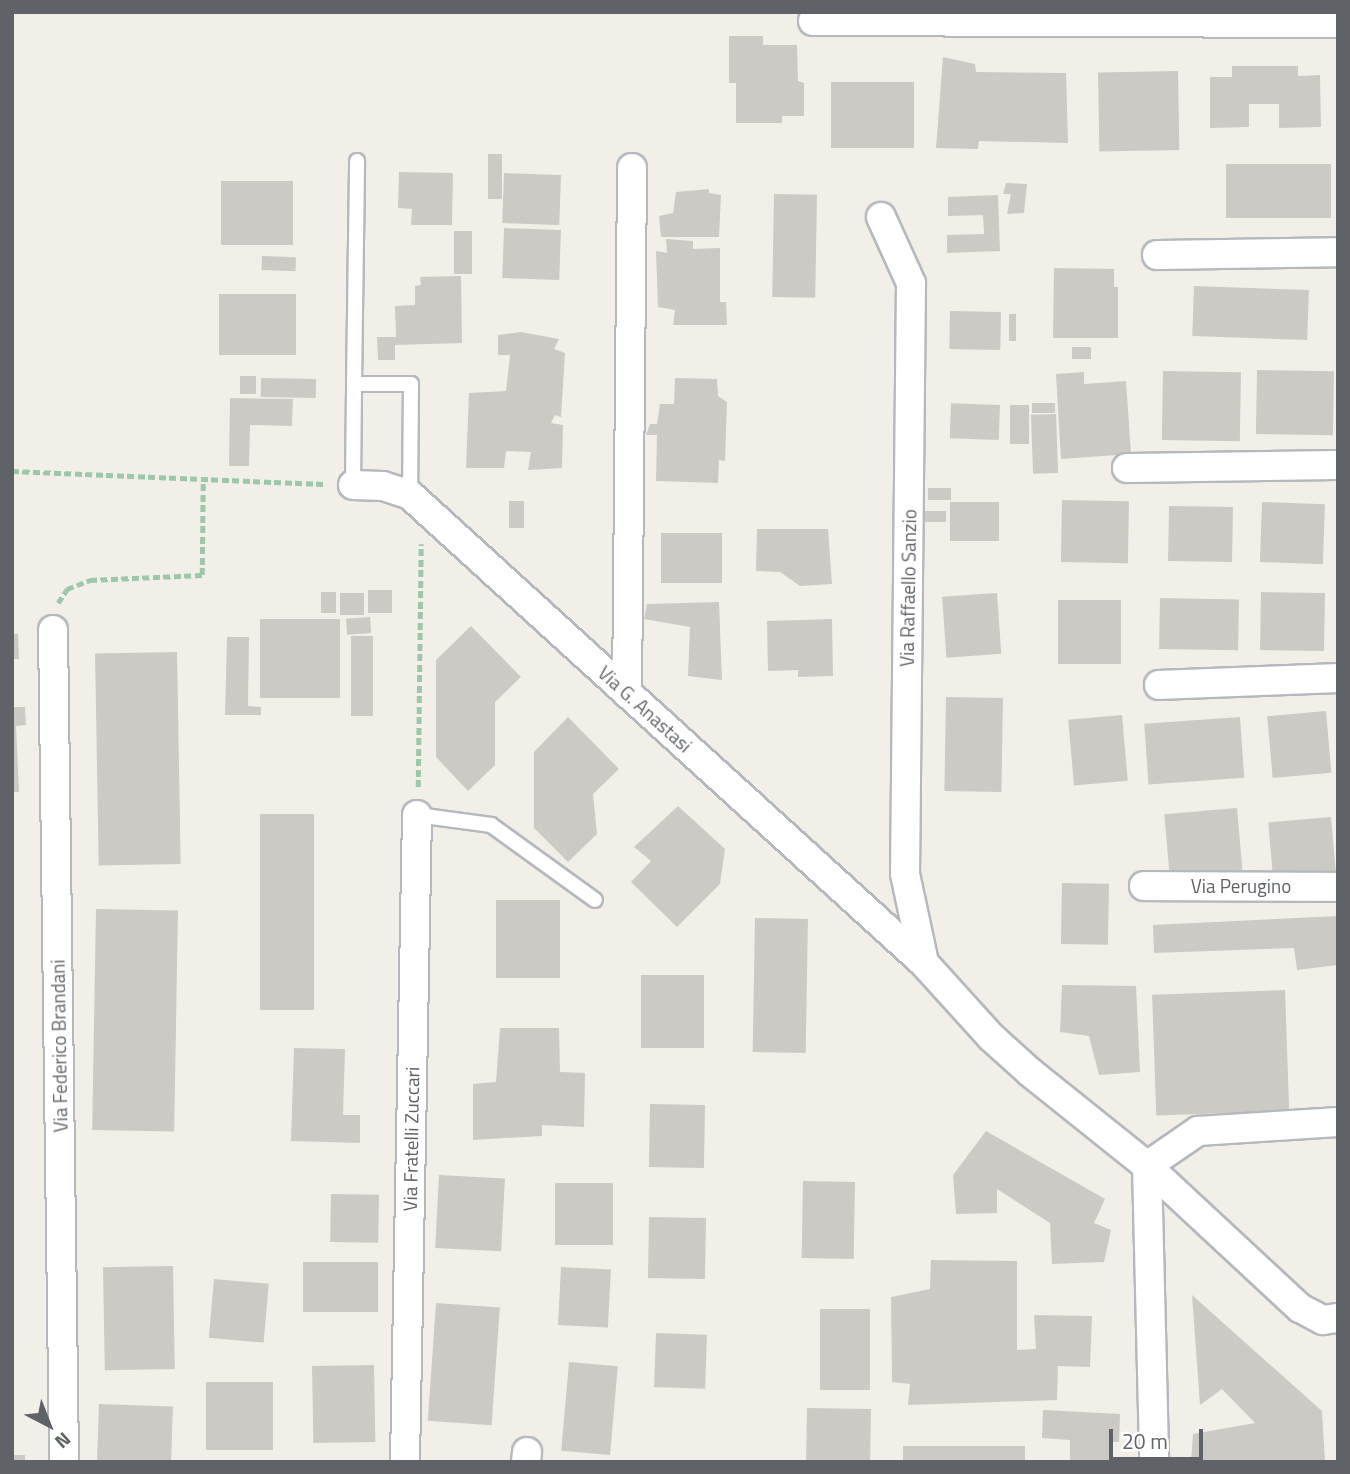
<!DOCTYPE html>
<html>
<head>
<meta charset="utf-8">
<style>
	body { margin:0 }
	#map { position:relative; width:1350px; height:1474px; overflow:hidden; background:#f1efe8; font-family:"Titillium Web",sans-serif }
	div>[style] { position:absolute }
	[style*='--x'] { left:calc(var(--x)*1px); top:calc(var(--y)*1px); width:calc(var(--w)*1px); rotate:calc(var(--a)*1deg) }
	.building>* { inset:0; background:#cccac5; transform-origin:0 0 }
	.path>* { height:4.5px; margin-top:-2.25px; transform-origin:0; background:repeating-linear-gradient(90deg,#9cc7a9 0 7px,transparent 0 10.5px) }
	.roads { filter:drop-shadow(2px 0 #b5b8bc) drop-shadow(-2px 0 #b5b8bc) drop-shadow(0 2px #b5b8bc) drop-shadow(0 -2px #b5b8bc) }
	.service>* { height:14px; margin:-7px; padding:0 7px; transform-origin:7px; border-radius:7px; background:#fff }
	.minor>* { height:28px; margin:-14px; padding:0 14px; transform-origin:14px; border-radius:14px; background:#fff }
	span { translate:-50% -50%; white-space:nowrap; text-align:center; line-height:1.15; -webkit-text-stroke:6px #fff; paint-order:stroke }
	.street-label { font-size:19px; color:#5f6368 }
	.frame { position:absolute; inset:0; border:14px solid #5f6368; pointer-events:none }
	.north { position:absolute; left:14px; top:1390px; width:70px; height:70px; -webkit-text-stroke:5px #fff; paint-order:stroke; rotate:138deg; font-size:19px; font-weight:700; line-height:28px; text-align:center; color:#5f6368 }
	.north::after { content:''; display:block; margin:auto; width:24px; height:32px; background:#5f6368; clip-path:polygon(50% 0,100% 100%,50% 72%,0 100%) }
	.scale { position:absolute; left:1109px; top:1429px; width:94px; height:32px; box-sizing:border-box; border:4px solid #5f6368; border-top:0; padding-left:9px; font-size:21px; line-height:24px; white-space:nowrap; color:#5f6368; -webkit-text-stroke:5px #fff; paint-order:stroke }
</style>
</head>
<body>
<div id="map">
	<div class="building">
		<div style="clip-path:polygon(729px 36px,763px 36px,763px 45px,797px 45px,798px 81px,804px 83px,804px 116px,782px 116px,782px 123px,736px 123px,736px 83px,729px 83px)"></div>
		<div style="clip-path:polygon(943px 57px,975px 64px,976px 72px,1066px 73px,1068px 143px,979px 141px,978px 149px,936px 148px)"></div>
		<div style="clip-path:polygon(1232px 66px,1298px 66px,1298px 76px,1320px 75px,1321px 127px,1279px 128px,1279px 104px,1249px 104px,1249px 127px,1210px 128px,1210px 77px,1232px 77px)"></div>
		<div style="left:1178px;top:71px;width:79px;height:80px;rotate:89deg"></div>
		<div style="left:831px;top:82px;width:83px;height:66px"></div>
		<div style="left:488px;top:154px;width:14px;height:45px"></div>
		<div style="left:1226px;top:164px;width:105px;height:54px"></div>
		<div style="clip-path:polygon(399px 172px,453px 173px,452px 225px,411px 225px,412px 209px,398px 208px)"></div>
		<div style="left:504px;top:173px;width:57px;height:50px;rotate:2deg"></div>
		<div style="left:293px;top:181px;width:64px;height:72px;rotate:90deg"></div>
		<div style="clip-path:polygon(1006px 183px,1027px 184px,1024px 213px,1007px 214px,1011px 194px,1003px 194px)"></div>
		<div style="clip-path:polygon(709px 189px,709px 193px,721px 195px,719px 237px,661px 237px,659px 216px,673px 213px,676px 192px)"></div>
		<div style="left:774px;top:194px;width:43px;height:103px;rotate:1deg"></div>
		<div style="clip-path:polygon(998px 195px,1000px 251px,947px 253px,947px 235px,984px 234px,983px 215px,948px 216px,948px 197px)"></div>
		<div style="left:504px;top:228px;width:57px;height:50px;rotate:2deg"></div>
		<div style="left:454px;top:231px;width:18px;height:43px"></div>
		<div style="clip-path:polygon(666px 239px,693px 241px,693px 249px,720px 248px,720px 302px,726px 302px,727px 325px,673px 325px,675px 310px,658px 307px,656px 251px,667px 253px)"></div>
		<div style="left:262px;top:256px;width:34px;height:14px;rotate:2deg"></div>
		<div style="clip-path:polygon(1054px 268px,1114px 269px,1114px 287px,1118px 287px,1118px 338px,1053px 338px)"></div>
		<div style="clip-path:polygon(461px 276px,462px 343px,395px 345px,395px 360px,378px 360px,377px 337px,396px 337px,395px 306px,415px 305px,415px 286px,421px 285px,420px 277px)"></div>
		<div style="left:1194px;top:286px;width:115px;height:50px;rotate:2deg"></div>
		<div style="left:219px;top:294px;width:77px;height:61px"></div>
		<div style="left:950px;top:311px;width:51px;height:38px;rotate:1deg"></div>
		<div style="left:1009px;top:314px;width:7px;height:27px"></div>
		<div style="clip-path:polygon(521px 332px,559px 339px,554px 349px,565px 353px,561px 417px,555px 415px,551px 423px,563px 425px,562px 468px,528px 470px,531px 452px,506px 451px,504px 468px,466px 468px,469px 393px,506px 391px,510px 355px,498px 355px,498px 335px)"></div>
		<div style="left:1072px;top:347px;width:19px;height:12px"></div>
		<div style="left:1257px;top:370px;width:77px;height:64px;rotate:1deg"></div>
		<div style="left:1163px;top:371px;width:78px;height:69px;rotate:1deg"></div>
		<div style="clip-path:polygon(1084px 372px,1084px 384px,1126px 381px,1131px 454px,1061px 459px,1056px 374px)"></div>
		<div style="left:256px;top:376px;width:18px;height:16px;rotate:90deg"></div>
		<div style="left:261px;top:378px;width:55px;height:19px;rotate:1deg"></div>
		<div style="clip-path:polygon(675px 378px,717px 379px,718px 396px,727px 402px,725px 461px,719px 460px,718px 483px,656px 481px,657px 435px,646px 435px,650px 424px,657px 424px,660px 404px,674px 404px)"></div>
		<div style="clip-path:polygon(230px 398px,293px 399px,292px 426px,250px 425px,249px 466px,229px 466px)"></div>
		<div style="left:1032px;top:403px;width:23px;height:10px"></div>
		<div style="left:1000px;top:405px;width:35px;height:49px;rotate:92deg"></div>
		<div style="left:1029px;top:405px;width:39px;height:19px;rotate:90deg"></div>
		<div style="left:1056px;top:414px;width:59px;height:25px;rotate:88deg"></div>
		<div style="left:951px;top:488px;width:12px;height:23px;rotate:90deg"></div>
		<div style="left:1062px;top:500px;width:67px;height:62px;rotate:1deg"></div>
		<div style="left:509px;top:501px;width:15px;height:27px"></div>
		<div style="left:999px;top:502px;width:39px;height:49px;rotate:90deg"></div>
		<div style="left:1262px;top:502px;width:63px;height:60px;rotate:2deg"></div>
		<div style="left:1169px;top:506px;width:64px;height:55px;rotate:1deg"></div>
		<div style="left:923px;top:511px;width:23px;height:11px"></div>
		<div style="clip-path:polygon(757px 529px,828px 529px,832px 584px,800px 586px,780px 572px,756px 571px)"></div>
		<div style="left:661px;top:533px;width:61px;height:50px"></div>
		<div style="left:368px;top:590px;width:24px;height:23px"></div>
		<div style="left:321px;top:592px;width:15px;height:21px"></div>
		<div style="left:1261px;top:592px;width:64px;height:58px;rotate:1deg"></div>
		<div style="left:340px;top:593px;width:24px;height:22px"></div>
		<div style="left:997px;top:593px;width:61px;height:55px;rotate:86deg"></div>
		<div style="left:1160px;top:598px;width:79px;height:51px;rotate:1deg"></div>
		<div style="left:1058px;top:600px;width:63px;height:64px"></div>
		<div style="clip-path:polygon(719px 602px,722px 680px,688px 676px,690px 627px,644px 619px,647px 604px)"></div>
		<div style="left:370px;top:617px;width:16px;height:24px;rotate:86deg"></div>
		<div style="left:340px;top:619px;width:79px;height:80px;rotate:90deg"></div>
		<div style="clip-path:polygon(832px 619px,833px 676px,798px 677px,798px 670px,768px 671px,767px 621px)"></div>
		<div style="clip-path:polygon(471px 626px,521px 677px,495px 702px,495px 765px,468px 791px,436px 757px,436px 660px)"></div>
		<div style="clip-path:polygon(12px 634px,18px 634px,19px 659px,12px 659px)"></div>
		<div style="left:351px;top:636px;width:22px;height:80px"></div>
		<div style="clip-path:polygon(227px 637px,249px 637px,248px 706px,261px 707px,261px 715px,225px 715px)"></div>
		<div style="left:177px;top:652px;width:212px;height:82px;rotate:89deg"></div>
		<div style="left:946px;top:697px;width:57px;height:94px;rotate:1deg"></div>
		<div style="clip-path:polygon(12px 707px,25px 707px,26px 725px,16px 726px,19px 792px,12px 792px)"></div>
		<div style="left:1326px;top:711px;width:62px;height:59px;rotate:85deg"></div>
		<div style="left:1122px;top:715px;width:66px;height:54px;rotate:85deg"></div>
		<div style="clip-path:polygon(568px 717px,619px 769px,593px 794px,597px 834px,568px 862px,534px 828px,534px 752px)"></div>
		<div style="left:1240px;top:717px;width:61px;height:96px;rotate:86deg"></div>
		<div style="clip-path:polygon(678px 806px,725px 849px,720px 884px,677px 927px,631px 882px,651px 861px,634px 847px)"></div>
		<div style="left:1237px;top:808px;width:62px;height:73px;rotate:85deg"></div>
		<div style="left:260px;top:814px;width:54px;height:196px"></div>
		<div style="left:1331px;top:817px;width:58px;height:63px;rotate:85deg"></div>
		<div style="left:1062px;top:883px;width:47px;height:61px;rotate:1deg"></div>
		<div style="left:496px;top:900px;width:64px;height:78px"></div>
		<div style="left:96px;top:909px;width:82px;height:221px;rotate:1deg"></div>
		<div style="clip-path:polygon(1338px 916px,1338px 965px,1297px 970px,1294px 948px,1154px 953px,1153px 925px)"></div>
		<div style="left:755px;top:918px;width:53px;height:134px;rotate:1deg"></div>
		<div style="left:641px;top:975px;width:63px;height:73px"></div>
		<div style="clip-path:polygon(1062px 985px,1136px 986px,1140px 1072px,1099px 1075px,1089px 1036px,1060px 1032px)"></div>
		<div style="left:1285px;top:990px;width:121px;height:133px;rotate:88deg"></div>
		<div style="clip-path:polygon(500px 1028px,559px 1028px,560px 1072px,585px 1073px,584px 1127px,542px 1125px,542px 1136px,473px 1140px,473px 1084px,496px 1082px)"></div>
		<div style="clip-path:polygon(294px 1048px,345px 1049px,343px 1115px,360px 1115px,360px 1143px,291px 1141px)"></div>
		<div style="left:650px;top:1104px;width:55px;height:63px;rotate:1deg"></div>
		<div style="clip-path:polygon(986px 1131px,1105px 1199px,1094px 1223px,1111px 1230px,1104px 1262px,1052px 1264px,1050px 1223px,997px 1189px,997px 1213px,956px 1214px,953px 1175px)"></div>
		<div style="left:439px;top:1175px;width:66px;height:73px;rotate:3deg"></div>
		<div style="left:803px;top:1181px;width:52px;height:77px;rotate:1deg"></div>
		<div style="left:555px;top:1183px;width:58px;height:62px"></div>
		<div style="left:331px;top:1194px;width:48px;height:48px;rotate:1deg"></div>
		<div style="left:649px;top:1217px;width:57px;height:61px;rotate:1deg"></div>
		<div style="clip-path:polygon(931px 1260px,1017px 1261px,1017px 1350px,1036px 1349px,1034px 1315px,1092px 1316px,1090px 1367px,1058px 1366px,1057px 1400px,908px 1405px,910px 1384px,892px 1382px,891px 1297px,930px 1289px)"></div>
		<div style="left:303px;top:1262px;width:75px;height:50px"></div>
		<div style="left:173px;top:1266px;width:103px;height:70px;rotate:89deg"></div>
		<div style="left:561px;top:1267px;width:50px;height:58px;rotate:3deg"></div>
		<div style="left:214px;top:1279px;width:55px;height:59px;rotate:5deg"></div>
		<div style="clip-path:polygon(1192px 1295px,1322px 1411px,1325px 1462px,1191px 1462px,1193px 1434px,1255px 1423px,1222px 1389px,1200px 1405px)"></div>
		<div style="left:436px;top:1303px;width:64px;height:118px;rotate:4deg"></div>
		<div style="left:820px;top:1309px;width:50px;height:81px"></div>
		<div style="left:656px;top:1333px;width:51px;height:54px;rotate:2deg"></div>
		<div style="left:569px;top:1362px;width:49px;height:89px;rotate:5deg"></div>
		<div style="left:374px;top:1365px;width:77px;height:62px;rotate:89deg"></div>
		<div style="left:206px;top:1382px;width:67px;height:68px"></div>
		<div style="left:99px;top:1404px;width:74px;height:58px;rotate:2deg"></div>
		<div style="left:807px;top:1408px;width:64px;height:54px;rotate:1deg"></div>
		<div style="clip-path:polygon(1043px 1410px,1120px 1414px,1119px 1442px,1110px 1442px,1111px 1462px,1070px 1462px,1070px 1440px,1042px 1438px)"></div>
		<div style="left:903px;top:1446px;width:122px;height:16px"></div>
		<div style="left:12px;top:1455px;width:13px;height:7px"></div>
	</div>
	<div class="path">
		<div style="--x:12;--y:471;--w:312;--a:2.4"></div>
		<div style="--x:58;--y:603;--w:17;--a:-57"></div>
		<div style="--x:67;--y:589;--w:25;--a:-21"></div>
		<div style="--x:90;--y:580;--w:112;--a:-2.6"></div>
		<div style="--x:202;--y:575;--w:94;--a:-89.4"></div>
		<div style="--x:418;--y:787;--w:243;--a:-89.3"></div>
	</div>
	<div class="roads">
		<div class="service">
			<div style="--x:354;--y:384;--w:223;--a:-89.2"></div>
			<div style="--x:353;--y:485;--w:101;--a:-89.4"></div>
			<div style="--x:354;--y:384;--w:57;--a:0"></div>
			<div style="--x:411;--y:384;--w:111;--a:90.5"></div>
			<div style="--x:417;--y:815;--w:75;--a:7.7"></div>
			<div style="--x:491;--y:825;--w:128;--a:35.8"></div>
		</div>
		<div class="minor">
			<div style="--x:813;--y:21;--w:525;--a:0.22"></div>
			<div style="--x:881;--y:217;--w:72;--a:65.6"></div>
			<div style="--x:911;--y:283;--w:591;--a:90.58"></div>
			<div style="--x:905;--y:874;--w:91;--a:77.9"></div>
			<div style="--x:1157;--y:255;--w:181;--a:-0.9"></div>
			<div style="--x:1127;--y:468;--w:211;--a:-0.8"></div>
			<div style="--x:353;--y:485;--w:30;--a:2"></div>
			<div style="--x:383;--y:486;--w:28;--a:18"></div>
			<div style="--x:410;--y:495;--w:695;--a:42.32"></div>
			<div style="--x:924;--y:963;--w:100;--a:47.8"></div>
			<div style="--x:991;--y:1037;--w:54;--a:42"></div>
			<div style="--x:1031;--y:1073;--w:149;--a:38.7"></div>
			<div style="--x:1147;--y:1166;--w:209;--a:42.9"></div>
			<div style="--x:1300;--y:1308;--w:26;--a:28"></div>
			<div style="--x:1323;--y:1320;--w:15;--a:-8"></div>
			<div style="--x:53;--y:630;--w:832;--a:89.24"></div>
			<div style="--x:1159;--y:685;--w:179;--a:-2.2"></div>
			<div style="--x:627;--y:693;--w:525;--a:-89.45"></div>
			<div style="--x:1144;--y:886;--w:194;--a:0.3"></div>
			<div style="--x:1147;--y:1166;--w:296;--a:88.6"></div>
			<div style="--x:1147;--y:1166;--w:62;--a:-34.5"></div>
			<div style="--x:1198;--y:1131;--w:140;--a:-3.7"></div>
			<div style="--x:405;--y:1462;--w:647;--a:-88.94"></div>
			<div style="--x:526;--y:1462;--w:10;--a:-84"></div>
		</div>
	</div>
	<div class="street-label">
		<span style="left:908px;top:588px;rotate:-89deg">Via Raffaello Sanzio</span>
		<span style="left:645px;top:709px;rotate:42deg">Via G. Anastasi</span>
		<span style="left:1241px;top:886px">Via Perugino</span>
		<span style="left:59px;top:1046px;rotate:-91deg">Via Federico Brandani</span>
		<span style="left:411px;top:1139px;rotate:-89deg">Via Fratelli Zuccari</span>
	</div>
	<div class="frame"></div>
	<div class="north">N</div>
	<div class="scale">20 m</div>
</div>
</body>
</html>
